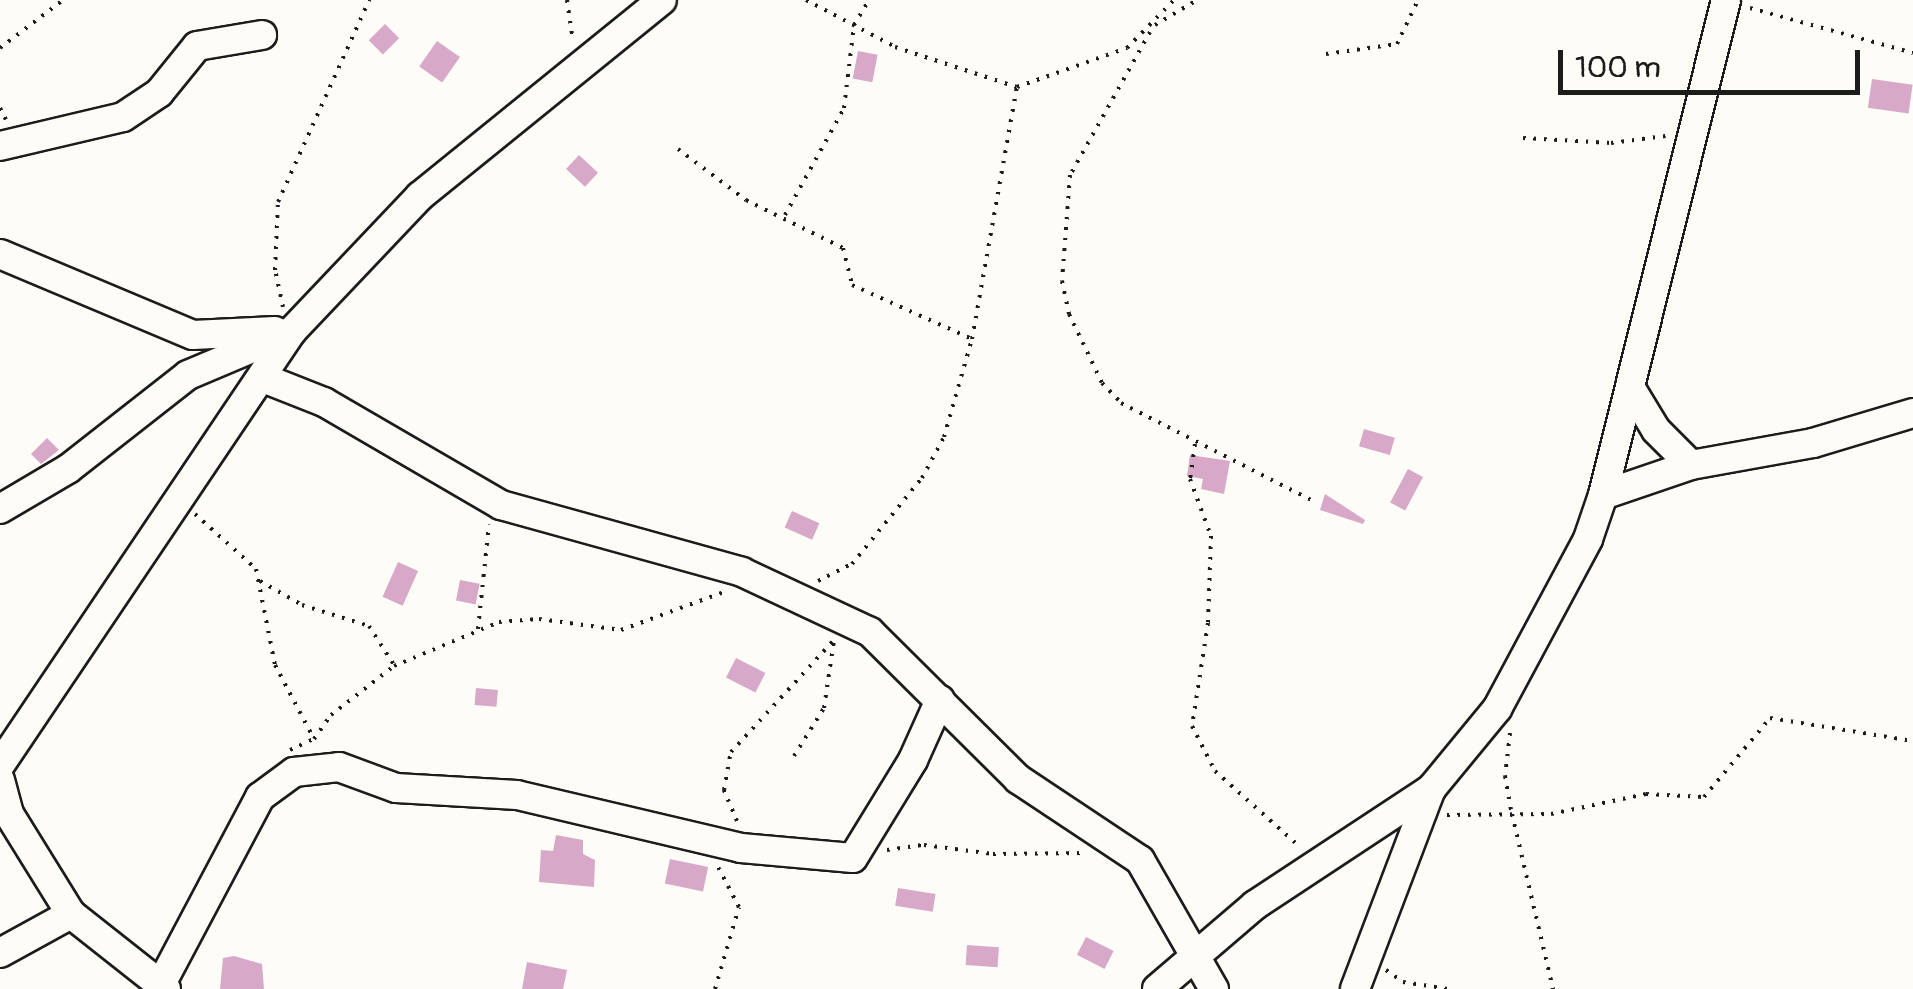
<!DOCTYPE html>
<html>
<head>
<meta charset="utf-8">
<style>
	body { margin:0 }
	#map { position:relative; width:1913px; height:989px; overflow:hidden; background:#fdfcf7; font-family:Pangolin,sans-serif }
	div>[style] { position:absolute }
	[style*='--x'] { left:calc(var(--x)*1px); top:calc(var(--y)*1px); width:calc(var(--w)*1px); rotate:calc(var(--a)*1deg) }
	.building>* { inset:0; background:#d7a8c8; transform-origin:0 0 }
	.path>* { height:4px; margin-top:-2px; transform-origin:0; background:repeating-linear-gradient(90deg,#1c1c1c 0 2.5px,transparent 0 10.5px) }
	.roads { filter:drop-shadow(2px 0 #1c1c1c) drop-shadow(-2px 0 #1c1c1c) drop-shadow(0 2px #1c1c1c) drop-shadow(0 -2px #1c1c1c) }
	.minor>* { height:28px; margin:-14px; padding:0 14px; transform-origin:14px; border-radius:14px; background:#fdfcf7 }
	span { translate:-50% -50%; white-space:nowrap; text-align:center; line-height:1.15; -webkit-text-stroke:10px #fdfcf7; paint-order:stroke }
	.scale { position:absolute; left:1558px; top:50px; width:302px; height:45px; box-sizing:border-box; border:5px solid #1c1c1c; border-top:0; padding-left:12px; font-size:30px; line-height:35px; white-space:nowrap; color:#1c1c1c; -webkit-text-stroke:8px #fdfcf7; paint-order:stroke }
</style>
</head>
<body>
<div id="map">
	<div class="building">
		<div style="left:385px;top:24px;width:20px;height:23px;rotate:45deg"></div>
		<div style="left:437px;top:41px;width:28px;height:31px;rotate:35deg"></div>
		<div style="left:858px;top:51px;width:20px;height:28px;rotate:11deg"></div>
		<div style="left:1872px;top:79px;width:41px;height:29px;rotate:8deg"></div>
		<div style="left:579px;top:155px;width:26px;height:19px;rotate:43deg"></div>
		<div style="left:1364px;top:429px;width:32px;height:18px;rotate:16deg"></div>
		<div style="clip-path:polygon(47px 438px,59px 450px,41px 464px,31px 454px)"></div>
		<div style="clip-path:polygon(1190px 455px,1230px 461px,1224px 494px,1201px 489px,1203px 479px,1187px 476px)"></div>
		<div style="left:1408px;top:469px;width:17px;height:38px;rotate:28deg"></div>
		<div style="clip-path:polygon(1325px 494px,1365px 520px,1363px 524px,1320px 510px)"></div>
		<div style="left:792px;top:511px;width:30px;height:18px;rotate:24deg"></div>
		<div style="left:398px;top:562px;width:22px;height:38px;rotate:24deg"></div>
		<div style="left:460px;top:580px;width:20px;height:21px;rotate:11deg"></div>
		<div style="left:736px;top:658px;width:33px;height:22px;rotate:27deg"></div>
		<div style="left:476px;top:688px;width:22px;height:17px;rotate:5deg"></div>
		<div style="clip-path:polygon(556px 835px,583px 840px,583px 854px,595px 860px,594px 887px,539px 882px,541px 850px,553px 851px)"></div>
		<div style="left:670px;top:859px;width:39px;height:25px;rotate:12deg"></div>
		<div style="left:898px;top:888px;width:38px;height:18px;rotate:9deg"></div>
		<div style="left:1086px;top:937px;width:31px;height:20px;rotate:27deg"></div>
		<div style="left:967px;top:945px;width:32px;height:20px;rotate:4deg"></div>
		<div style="clip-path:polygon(234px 956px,262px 964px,264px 989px,220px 989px,223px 958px)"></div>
		<div style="clip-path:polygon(527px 962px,567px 970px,563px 989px,522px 989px)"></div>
	</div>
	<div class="path">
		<div style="--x:567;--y:0;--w:41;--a:81.7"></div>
		<div style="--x:806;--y:0;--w:101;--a:27.8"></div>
		<div style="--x:895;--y:47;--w:128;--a:18.2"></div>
		<div style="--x:1017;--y:87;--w:117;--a:-19.5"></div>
		<div style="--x:1127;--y:48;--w:67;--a:-45.6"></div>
		<div style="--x:1750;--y:8;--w:169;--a:15.4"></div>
		<div style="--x:1155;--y:25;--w:49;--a:-30.8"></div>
		<div style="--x:1150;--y:32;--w:164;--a:119.2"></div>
		<div style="--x:1070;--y:175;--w:106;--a:94.3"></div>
		<div style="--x:1062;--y:281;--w:34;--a:78"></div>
		<div style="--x:1069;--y:314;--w:76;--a:64.4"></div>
		<div style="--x:1102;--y:383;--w:28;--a:46"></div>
		<div style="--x:1121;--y:403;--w:218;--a:27"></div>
		<div style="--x:0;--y:48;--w:79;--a:-37.3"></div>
		<div style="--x:1326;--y:54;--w:72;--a:-8"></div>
		<div style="--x:1397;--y:44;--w:49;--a:-64.5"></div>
		<div style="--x:0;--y:108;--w:13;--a:63"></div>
		<div style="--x:1523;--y:138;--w:88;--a:3.3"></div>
		<div style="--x:1611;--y:143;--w:55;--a:-7.3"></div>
		<div style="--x:678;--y:149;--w:85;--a:36.9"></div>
		<div style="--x:746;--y:200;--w:108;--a:26.3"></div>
		<div style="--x:843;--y:248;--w:38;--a:76"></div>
		<div style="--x:852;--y:285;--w:132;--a:24.2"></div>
		<div style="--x:785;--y:215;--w:122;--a:-61.1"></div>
		<div style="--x:844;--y:108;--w:84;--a:-83.1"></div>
		<div style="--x:854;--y:25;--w:29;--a:-59"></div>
		<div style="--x:283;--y:307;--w:38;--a:-102"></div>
		<div style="--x:275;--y:270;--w:68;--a:-87.5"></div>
		<div style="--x:278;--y:202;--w:222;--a:-65.7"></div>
		<div style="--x:1195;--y:444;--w:35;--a:98"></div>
		<div style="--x:1190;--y:479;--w:61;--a:69.8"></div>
		<div style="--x:1211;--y:536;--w:87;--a:92"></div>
		<div style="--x:1208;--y:623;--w:104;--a:98.8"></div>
		<div style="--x:1192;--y:726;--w:51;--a:62.9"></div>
		<div style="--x:1215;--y:771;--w:113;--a:41.8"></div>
		<div style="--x:195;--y:514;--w:82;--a:42"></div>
		<div style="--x:256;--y:569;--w:98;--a:78.8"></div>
		<div style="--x:275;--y:665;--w:84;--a:62.2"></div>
		<div style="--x:260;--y:581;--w:48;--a:29.7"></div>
		<div style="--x:302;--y:605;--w:70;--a:17.4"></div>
		<div style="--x:369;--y:626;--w:46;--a:57.3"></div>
		<div style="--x:818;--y:581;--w:38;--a:-27"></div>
		<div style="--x:852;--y:564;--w:111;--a:-50.9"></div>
		<div style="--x:922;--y:478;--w:47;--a:-61.8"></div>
		<div style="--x:944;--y:437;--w:102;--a:-74.1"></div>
		<div style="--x:972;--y:339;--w:256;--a:-79.9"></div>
		<div style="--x:478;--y:629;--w:105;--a:-84"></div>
		<div style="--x:1510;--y:733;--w:43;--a:96.6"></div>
		<div style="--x:1505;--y:776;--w:39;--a:80"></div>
		<div style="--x:1512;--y:814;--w:180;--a:76.8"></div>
		<div style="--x:290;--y:750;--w:26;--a:-25"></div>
		<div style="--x:314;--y:739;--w:29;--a:-55"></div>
		<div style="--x:331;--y:715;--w:80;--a:-37.9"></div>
		<div style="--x:394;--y:666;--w:114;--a:-22.7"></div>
		<div style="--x:499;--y:622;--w:40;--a:-4.3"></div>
		<div style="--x:539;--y:619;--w:83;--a:7.6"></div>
		<div style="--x:621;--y:630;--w:110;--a:-20.3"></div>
		<div style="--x:794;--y:756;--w:57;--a:-58"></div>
		<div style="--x:824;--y:708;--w:69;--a:-81.6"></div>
		<div style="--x:1447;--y:815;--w:104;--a:-0.6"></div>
		<div style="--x:1551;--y:814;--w:97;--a:-11.9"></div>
		<div style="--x:1646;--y:794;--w:58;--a:3"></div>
		<div style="--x:1704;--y:797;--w:103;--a:-50.1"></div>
		<div style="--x:1770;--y:718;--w:145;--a:9.1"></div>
		<div style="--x:737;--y:821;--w:34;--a:-113"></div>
		<div style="--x:724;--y:790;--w:39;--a:-80"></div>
		<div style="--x:731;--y:752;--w:154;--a:-47.4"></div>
		<div style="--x:887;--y:850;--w:37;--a:-8"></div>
		<div style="--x:924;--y:845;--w:70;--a:7.4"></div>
		<div style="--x:993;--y:854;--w:93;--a:-0.6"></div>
		<div style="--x:1386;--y:970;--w:21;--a:35"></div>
		<div style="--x:1403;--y:982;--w:47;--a:8.7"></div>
		<div style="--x:715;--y:989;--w:85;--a:-73.7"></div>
		<div style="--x:739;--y:907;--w:45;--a:-117.7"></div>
	</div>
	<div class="roads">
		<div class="minor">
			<div style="--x:0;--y:146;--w:126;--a:-13.3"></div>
			<div style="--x:123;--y:117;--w:43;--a:-33.7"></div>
			<div style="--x:159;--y:93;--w:60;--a:-51"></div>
			<div style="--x:197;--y:46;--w:66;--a:-9.6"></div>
			<div style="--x:0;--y:254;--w:209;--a:22.8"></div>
			<div style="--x:193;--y:335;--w:82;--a:-2.8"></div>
			<div style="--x:263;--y:378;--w:66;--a:21.5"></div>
			<div style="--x:324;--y:402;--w:205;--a:30.2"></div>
			<div style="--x:501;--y:505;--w:250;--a:15.5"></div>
			<div style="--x:742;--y:572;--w:141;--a:25.1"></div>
			<div style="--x:870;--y:632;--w:209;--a:44.8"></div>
			<div style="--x:1018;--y:779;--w:146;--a:33.6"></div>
			<div style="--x:1140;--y:860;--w:149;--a:60.2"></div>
			<div style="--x:1630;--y:387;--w:50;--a:58.8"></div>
			<div style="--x:1656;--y:430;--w:49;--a:45"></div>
			<div style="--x:1603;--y:495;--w:93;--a:-18.8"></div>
			<div style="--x:1691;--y:465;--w:124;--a:-10.2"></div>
			<div style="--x:1813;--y:443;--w:104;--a:-16.7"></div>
			<div style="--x:0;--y:509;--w:79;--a:-30.5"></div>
			<div style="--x:68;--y:469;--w:152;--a:-38.1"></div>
			<div style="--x:188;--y:375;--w:113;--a:-22.9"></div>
			<div style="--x:0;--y:765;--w:523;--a:-56.07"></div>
			<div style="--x:292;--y:331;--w:186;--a:-46.5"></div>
			<div style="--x:420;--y:196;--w:311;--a:-39"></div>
			<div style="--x:0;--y:780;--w:35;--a:75"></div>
			<div style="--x:9;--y:814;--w:118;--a:58.2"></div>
			<div style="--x:71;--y:914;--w:121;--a:38.3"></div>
			<div style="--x:0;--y:953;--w:81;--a:-28.8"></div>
			<div style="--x:160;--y:986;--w:214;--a:-62.1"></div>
			<div style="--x:260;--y:797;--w:42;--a:-36.3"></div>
			<div style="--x:294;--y:772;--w:45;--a:-6.3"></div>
			<div style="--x:339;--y:767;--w:61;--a:20.2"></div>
			<div style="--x:396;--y:788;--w:121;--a:3.3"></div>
			<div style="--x:517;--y:795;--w:230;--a:13.3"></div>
			<div style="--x:741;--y:848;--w:112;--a:5.1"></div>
			<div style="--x:853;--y:858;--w:115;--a:-58.5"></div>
			<div style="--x:913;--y:760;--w:66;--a:-65.8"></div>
			<div style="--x:1157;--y:989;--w:129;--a:-40.6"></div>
			<div style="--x:1255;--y:905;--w:211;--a:-33.4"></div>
			<div style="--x:1431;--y:789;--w:104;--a:-50.5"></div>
			<div style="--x:1497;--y:709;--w:193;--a:-61.8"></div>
			<div style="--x:1588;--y:539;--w:46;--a:-71.2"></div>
			<div style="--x:1603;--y:495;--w:510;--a:-76.05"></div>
			<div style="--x:1355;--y:989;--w:214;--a:-69.2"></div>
		</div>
	</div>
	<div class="scale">100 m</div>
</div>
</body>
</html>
